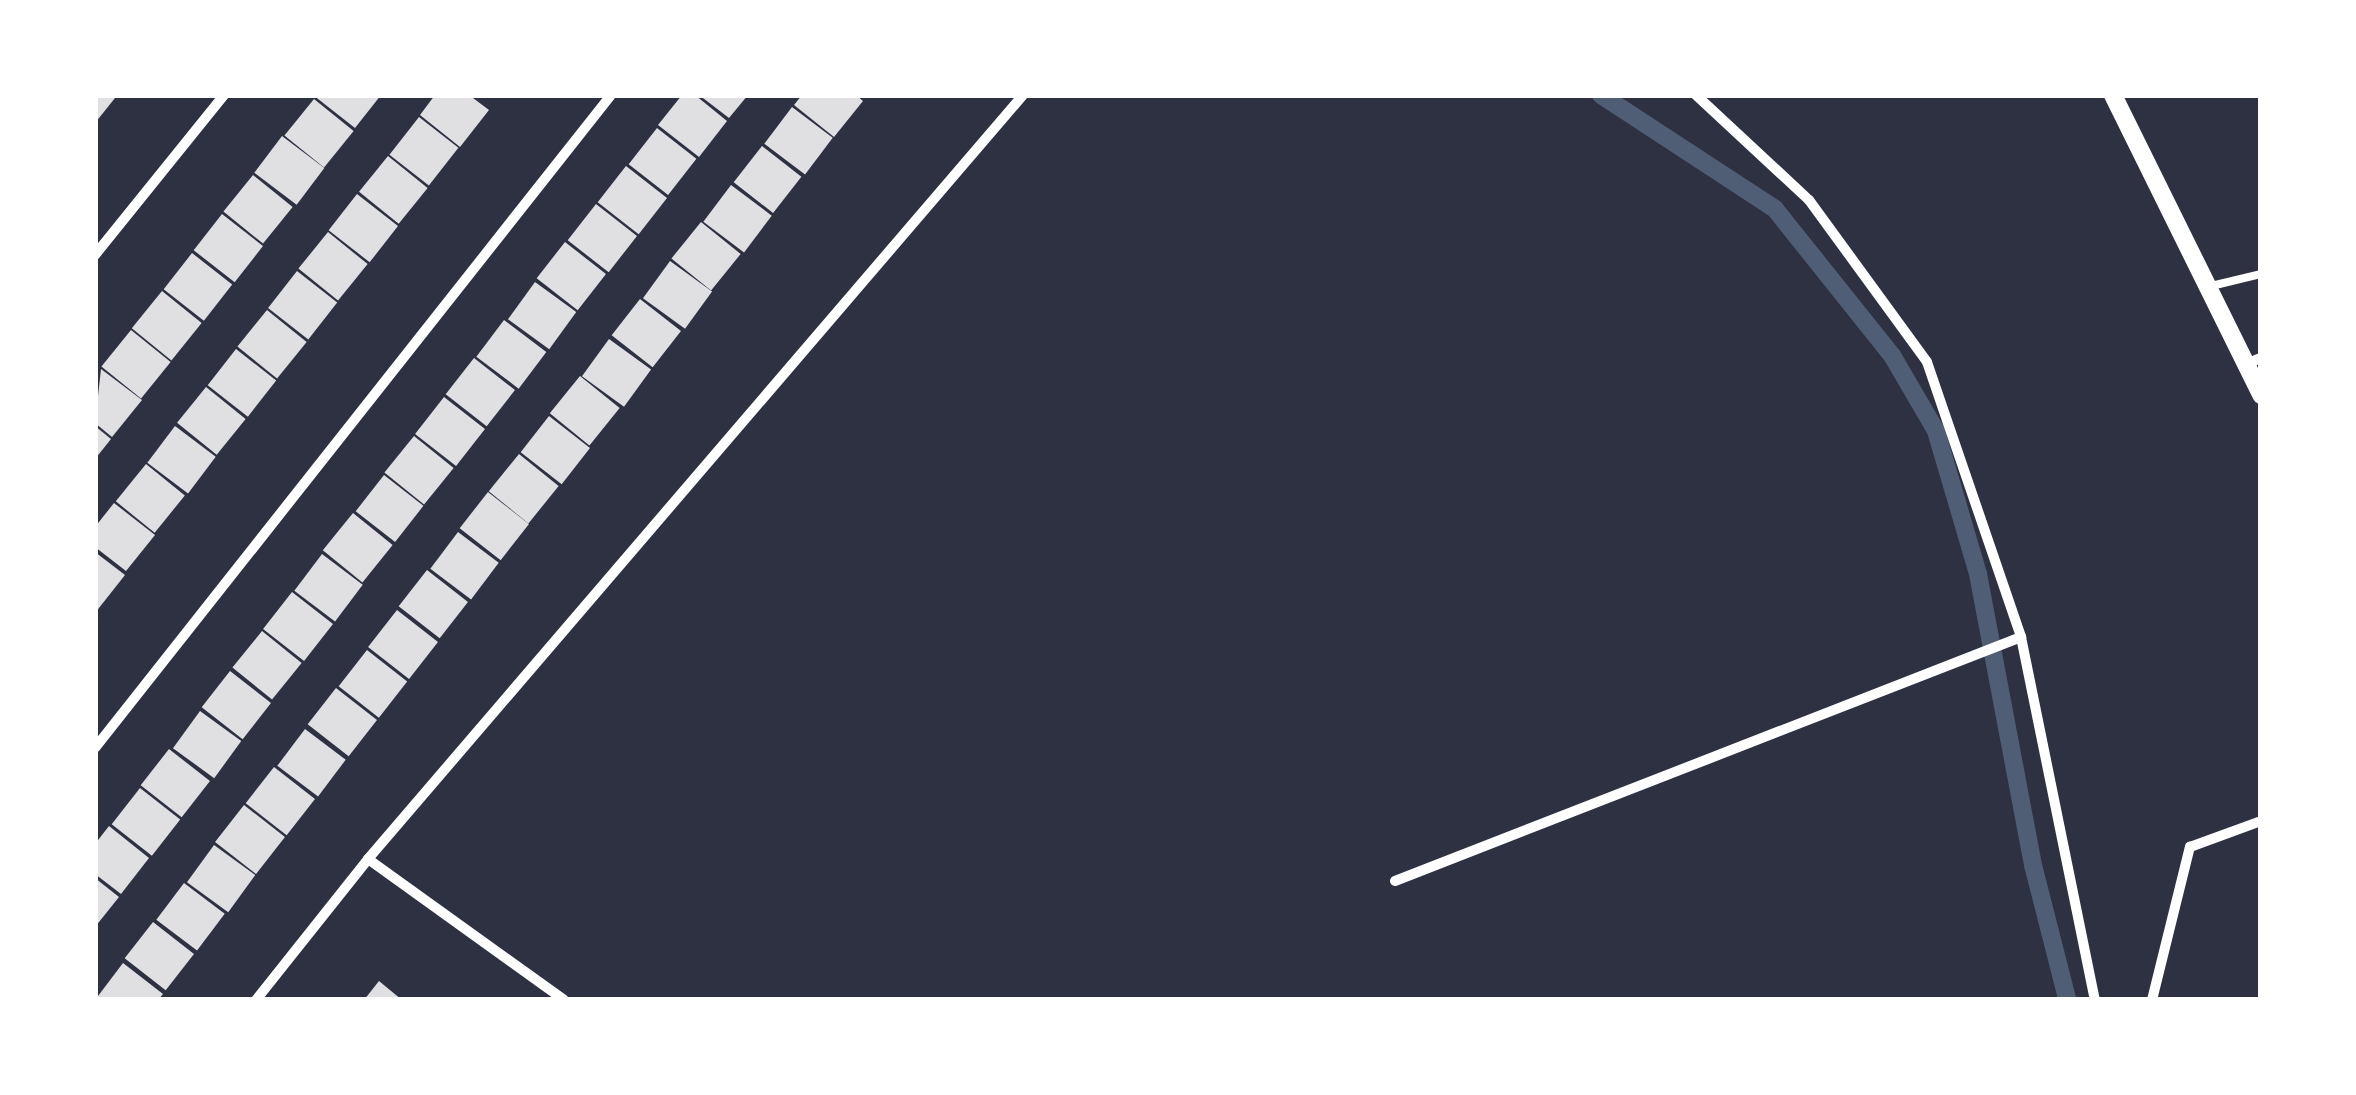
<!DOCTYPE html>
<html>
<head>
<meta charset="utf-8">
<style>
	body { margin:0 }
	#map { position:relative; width:2356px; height:1095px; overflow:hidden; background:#2d3142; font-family:"PT Sans Narrow",sans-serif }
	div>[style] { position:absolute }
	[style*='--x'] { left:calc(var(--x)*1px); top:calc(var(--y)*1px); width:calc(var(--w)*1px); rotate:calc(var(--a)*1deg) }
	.stream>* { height:18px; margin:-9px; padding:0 9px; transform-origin:9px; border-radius:9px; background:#4f5d75 }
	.building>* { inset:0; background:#e0e0e3; transform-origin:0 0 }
	.service>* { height:8px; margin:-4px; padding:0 4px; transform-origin:4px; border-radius:4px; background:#fff }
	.minor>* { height:10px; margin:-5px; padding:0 5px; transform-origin:5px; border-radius:5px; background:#fff }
	.tertiary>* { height:18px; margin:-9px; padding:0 9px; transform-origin:9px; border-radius:9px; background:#fff }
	span { translate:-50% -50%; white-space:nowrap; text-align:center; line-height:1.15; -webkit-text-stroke:10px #fff; paint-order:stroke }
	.frame { position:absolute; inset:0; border:98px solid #fff; pointer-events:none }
</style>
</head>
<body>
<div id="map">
	<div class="stream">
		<div style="--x:1601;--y:95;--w:208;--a:33.2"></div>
		<div style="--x:1775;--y:209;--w:189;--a:51.4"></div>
		<div style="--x:1893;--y:357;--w:86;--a:59.8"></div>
		<div style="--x:1936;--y:431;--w:149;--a:73.6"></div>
		<div style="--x:1978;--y:574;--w:296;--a:79.3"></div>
		<div style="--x:2033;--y:865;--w:137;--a:75.7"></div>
	</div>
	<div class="building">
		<div style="clip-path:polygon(95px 95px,115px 98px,95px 123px)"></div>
		<div style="clip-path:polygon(313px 95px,381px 95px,355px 128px)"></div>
		<div style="clip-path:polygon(435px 95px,469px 95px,489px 110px,460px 147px,420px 115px)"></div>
		<div style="clip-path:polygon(682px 95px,695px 95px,727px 121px,699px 157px,658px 125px)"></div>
		<div style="clip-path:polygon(699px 95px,748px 95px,729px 118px)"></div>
		<div style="clip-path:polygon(802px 95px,856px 95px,863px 101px,834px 137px,794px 105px)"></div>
		<div style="left:314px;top:99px;width:51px;height:47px;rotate:39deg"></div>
		<div style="left:792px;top:107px;width:51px;height:46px;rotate:37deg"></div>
		<div style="left:419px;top:117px;width:50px;height:48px;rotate:38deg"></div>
		<div style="left:657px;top:128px;width:50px;height:46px;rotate:38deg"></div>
		<div style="left:282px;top:136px;width:53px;height:46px;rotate:37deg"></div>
		<div style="left:762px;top:146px;width:50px;height:46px;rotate:38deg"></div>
		<div style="left:388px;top:156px;width:51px;height:46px;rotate:39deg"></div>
		<div style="left:626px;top:166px;width:52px;height:46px;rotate:38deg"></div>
		<div style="left:253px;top:175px;width:51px;height:47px;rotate:39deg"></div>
		<div style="left:731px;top:185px;width:51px;height:46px;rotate:37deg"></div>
		<div style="left:357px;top:194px;width:52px;height:46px;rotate:38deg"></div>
		<div style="left:596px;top:204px;width:52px;height:46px;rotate:38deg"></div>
		<div style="left:222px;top:214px;width:52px;height:46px;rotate:38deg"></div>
		<div style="left:701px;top:222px;width:51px;height:47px;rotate:39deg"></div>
		<div style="left:328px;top:232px;width:51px;height:47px;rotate:39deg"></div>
		<div style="left:565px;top:242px;width:52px;height:46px;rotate:38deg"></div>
		<div style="left:192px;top:253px;width:51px;height:46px;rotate:38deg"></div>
		<div style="left:670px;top:261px;width:52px;height:46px;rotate:36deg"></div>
		<div style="left:297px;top:271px;width:51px;height:47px;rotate:38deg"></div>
		<div style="left:535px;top:282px;width:51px;height:46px;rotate:36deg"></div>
		<div style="left:162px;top:291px;width:51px;height:48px;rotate:39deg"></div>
		<div style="left:640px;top:299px;width:52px;height:46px;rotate:38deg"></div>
		<div style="left:267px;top:310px;width:51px;height:47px;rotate:39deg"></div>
		<div style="left:504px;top:320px;width:53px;height:46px;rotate:37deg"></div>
		<div style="left:131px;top:330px;width:51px;height:47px;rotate:39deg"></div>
		<div style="left:609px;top:339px;width:52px;height:46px;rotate:36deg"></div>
		<div style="left:236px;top:349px;width:51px;height:46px;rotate:38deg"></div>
		<div style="left:474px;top:358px;width:52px;height:46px;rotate:38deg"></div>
		<div style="clip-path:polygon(101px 369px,142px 400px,112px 437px,95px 423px)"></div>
		<div style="left:580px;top:376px;width:51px;height:48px;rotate:39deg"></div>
		<div style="left:206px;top:387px;width:51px;height:46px;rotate:39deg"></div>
		<div style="left:444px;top:397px;width:52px;height:47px;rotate:38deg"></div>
		<div style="left:549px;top:416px;width:52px;height:46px;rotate:38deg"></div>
		<div style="clip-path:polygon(95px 426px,111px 439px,95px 459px)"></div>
		<div style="left:175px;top:426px;width:51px;height:46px;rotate:37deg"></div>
		<div style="left:414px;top:436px;width:51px;height:47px;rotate:39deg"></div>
		<div style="left:519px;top:454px;width:51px;height:48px;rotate:39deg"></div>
		<div style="left:146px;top:464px;width:50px;height:48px;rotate:39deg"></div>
		<div style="left:384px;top:475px;width:50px;height:46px;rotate:38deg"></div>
		<div style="left:488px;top:492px;width:52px;height:46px;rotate:38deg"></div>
		<div style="clip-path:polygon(114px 503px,155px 535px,126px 571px,95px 547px,95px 527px)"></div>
		<div style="left:353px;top:513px;width:51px;height:48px;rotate:39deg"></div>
		<div style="left:458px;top:532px;width:51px;height:46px;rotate:37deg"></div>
		<div style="clip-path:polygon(95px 552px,125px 575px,95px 613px)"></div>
		<div style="left:322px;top:554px;width:51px;height:46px;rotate:37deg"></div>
		<div style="left:427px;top:570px;width:52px;height:46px;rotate:38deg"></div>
		<div style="left:292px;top:592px;width:52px;height:47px;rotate:38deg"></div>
		<div style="left:397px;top:610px;width:52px;height:47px;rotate:38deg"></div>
		<div style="left:262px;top:631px;width:51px;height:47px;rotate:39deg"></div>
		<div style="left:367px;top:650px;width:51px;height:46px;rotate:38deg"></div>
		<div style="left:230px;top:671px;width:52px;height:46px;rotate:38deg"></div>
		<div style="left:336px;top:688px;width:52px;height:46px;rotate:38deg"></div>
		<div style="left:200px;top:711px;width:51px;height:46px;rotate:36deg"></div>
		<div style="left:305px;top:729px;width:51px;height:46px;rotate:37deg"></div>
		<div style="left:169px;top:749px;width:52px;height:46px;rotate:38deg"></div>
		<div style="left:274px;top:767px;width:52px;height:46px;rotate:38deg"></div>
		<div style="left:140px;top:788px;width:51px;height:46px;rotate:38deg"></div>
		<div style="left:244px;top:805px;width:52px;height:47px;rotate:38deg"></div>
		<div style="clip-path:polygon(109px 826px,149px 858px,121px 894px,95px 874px,95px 844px)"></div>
		<div style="left:214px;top:845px;width:51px;height:46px;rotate:36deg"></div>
		<div style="clip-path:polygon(95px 878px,119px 897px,95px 927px)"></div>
		<div style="left:184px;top:883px;width:51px;height:46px;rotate:37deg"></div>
		<div style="left:153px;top:922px;width:52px;height:46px;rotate:38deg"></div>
		<div style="clip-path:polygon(123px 963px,163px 994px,158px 1000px,95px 1000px)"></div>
		<div style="clip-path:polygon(379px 981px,402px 1000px,364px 1000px)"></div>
	</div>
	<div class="service">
		<div style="--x:2207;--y:287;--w:56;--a:-13.5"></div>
	</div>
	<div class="minor">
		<div style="--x:1696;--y:95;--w:154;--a:42.9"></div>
		<div style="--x:1809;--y:200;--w:200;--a:53.9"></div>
		<div style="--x:1927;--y:362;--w:291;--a:71.1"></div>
		<div style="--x:2021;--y:637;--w:370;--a:78.5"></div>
		<div style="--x:95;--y:255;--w:206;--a:-51.1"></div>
		<div style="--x:2246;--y:364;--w:16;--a:-22"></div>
		<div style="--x:95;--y:748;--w:832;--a:-51.68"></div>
		<div style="--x:368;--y:859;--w:241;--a:35.7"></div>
		<div style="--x:1395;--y:881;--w:672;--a:-21.29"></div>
		<div style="--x:256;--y:1000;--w:180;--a:-51.5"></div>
		<div style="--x:368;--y:859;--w:1006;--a:-49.39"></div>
		<div style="--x:2152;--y:1000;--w:158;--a:-76.1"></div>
		<div style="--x:2190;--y:847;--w:76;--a:-20.1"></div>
	</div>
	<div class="tertiary">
		<div style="--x:2113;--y:95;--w:335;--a:63.7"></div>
	</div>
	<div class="frame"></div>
</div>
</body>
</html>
